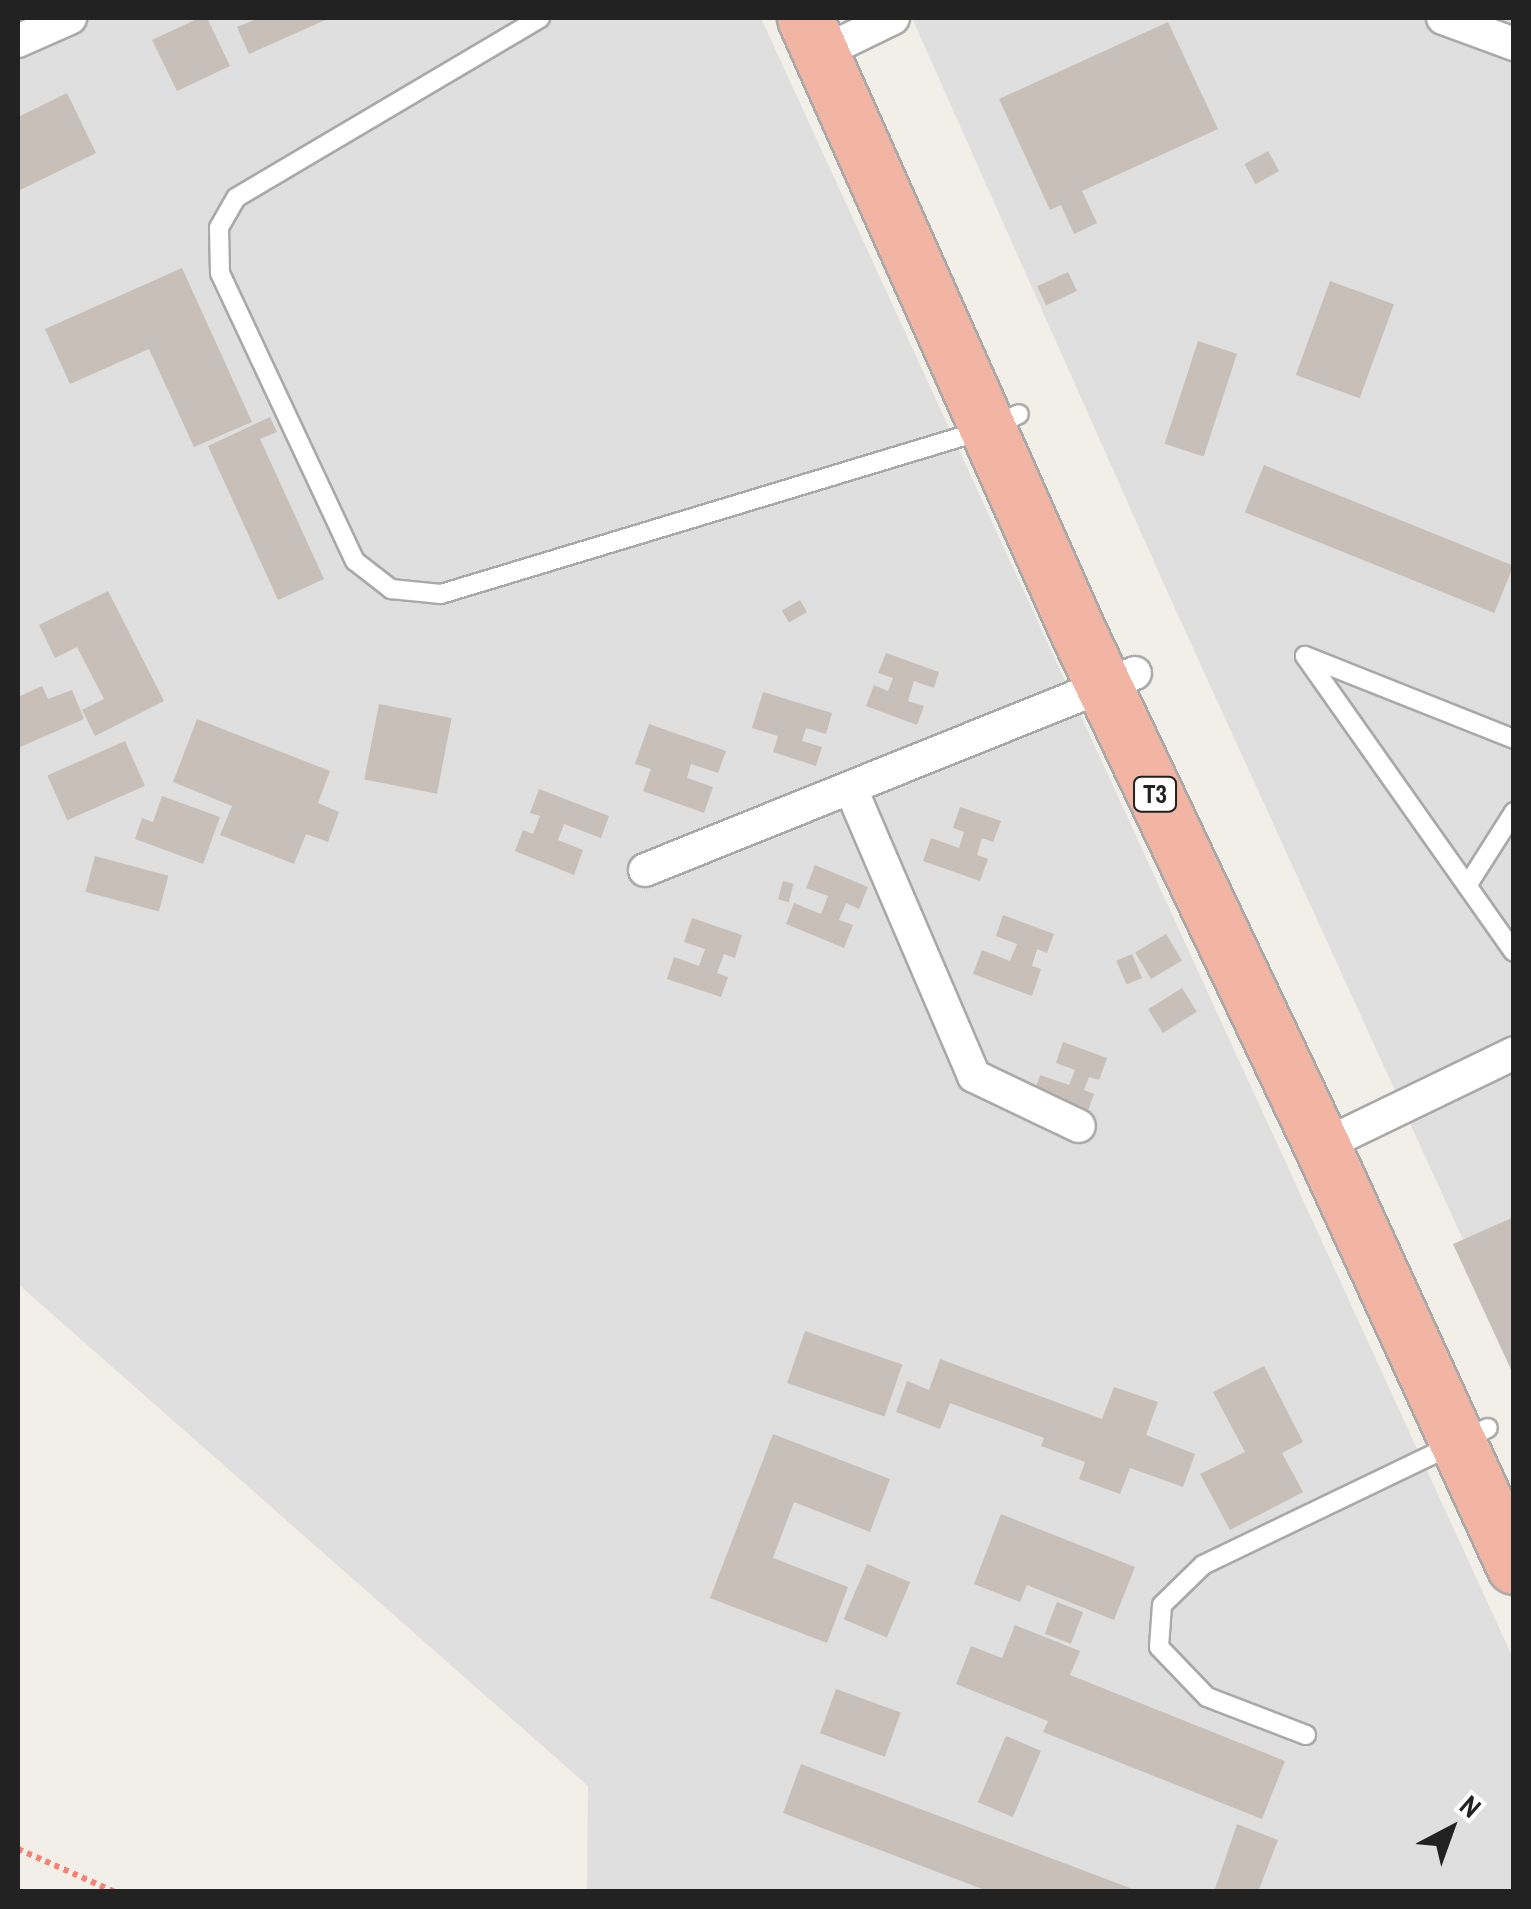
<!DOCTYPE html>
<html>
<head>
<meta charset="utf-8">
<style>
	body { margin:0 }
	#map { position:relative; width:1531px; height:1909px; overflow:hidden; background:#f2efe9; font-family:"Archivo Narrow",sans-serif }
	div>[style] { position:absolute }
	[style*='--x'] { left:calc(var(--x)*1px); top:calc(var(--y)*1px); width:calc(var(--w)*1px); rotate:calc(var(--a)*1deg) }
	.residential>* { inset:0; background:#e0dfdf }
	.building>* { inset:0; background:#c7bfb8; transform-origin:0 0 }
	.path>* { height:6px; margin-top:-3px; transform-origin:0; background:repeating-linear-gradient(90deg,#fa8072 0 5px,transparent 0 10px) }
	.roads { filter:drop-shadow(2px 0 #a9a9a9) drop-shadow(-2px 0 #a9a9a9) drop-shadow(0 2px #a9a9a9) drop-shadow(0 -2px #a9a9a9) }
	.service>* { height:18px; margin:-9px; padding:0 9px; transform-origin:9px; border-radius:9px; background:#fff }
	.minor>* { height:32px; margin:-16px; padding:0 16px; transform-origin:16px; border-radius:16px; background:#fff }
	.trunk>* { height:55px; margin:-27.5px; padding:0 27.5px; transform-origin:27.5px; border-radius:27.5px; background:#f2b4a3 }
	span { translate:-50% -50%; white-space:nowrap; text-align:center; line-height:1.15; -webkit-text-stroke:9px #fff; paint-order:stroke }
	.shield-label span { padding:2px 8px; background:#fff; border:2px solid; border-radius:8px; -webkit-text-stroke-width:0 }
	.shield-label { font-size:25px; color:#222; font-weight:700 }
	.frame { position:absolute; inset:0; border:20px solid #222; pointer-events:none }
	.north { position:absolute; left:1401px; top:1779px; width:100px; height:100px; -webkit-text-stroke:8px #fff; paint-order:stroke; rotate:41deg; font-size:28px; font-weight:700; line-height:40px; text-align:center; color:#222 }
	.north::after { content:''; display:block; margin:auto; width:35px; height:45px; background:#222; clip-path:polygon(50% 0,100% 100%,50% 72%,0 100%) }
</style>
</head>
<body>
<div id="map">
	<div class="residential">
		<div style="clip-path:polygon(18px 18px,761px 18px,1513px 1658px,1513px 1891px,587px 1891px,588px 1786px,18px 1284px)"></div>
		<div style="clip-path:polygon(912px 18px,1513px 18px,1513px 1349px,1167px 591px)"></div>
	</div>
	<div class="building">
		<div style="clip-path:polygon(199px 18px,207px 18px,230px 66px,177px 91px,152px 40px)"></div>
		<div style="clip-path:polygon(259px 18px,330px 18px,249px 54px,237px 27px)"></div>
		<div style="clip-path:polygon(1168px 22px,1218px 129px,1082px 191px,1097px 223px,1074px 234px,1061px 205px,1050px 210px,999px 99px)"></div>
		<div style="clip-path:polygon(67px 93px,96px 153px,18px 191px,18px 117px)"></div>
		<div style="left:1268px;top:151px;width:23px;height:27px;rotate:61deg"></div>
		<div style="clip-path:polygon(182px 268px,252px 422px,194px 447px,149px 349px,70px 384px,45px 329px)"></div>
		<div style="left:1068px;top:272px;width:21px;height:34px;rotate:65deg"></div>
		<div style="left:1330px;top:281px;width:68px;height:100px;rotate:20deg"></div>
		<div style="left:1198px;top:341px;width:41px;height:108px;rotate:18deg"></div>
		<div style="clip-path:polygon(270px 417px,277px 432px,260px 439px,324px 579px,278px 600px,208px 446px)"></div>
		<div style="left:1264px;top:465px;width:269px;height:51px;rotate:22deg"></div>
		<div style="clip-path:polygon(108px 591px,164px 701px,95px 736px,82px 710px,104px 699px,77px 647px,55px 658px,39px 625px)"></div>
		<div style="left:800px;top:600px;width:14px;height:21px;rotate:60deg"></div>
		<div style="clip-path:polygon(886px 653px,939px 672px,934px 688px,914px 681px,908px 701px,924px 706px,917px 725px,866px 706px,874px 685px,888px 691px,893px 678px,878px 673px)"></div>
		<div style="clip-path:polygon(42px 686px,48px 699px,72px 690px,84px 719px,18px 748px,18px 697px)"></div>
		<div style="clip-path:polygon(763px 692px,832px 713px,826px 734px,806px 728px,802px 741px,822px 747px,816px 766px,773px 752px,778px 736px,752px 728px)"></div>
		<div style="left:379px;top:704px;width:74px;height:77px;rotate:11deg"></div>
		<div style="clip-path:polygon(197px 719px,330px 771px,318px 803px,339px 812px,328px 842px,306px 834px,294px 864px,220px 835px,232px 806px,173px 782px)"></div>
		<div style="clip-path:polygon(649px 724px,726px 751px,718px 773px,691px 764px,687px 778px,713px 787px,704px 813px,643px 791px,651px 769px,635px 764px)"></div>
		<div style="left:125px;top:741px;width:49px;height:85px;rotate:66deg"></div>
		<div style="clip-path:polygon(539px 789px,609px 816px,601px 838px,564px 824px,558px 840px,583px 850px,574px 875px,515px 851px,523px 830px,533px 834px,540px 816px,530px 813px)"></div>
		<div style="clip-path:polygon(162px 796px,220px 817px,203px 864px,135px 839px,142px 818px,153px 822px)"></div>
		<div style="clip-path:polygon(960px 807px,1001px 821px,993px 842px,982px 838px,977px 855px,988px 859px,980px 881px,923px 861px,931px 838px,959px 848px,964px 832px,953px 828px)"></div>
		<div style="left:95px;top:856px;width:76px;height:37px;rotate:15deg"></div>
		<div style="clip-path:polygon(815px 865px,868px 887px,859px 909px,846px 903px,839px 920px,853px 925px,844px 948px,786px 924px,794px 903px,821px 914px,828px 896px,806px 888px)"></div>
		<div style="left:783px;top:881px;width:11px;height:19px;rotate:15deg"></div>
		<div style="clip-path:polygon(1003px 915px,1054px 934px,1047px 953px,1037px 949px,1032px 966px,1041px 969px,1032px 996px,973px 974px,982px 950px,1010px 961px,1017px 944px,996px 936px)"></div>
		<div style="clip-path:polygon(692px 918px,742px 935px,735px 958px,724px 954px,717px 973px,728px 977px,721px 997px,667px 979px,674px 957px,699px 966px,705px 949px,684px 942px)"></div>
		<div style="left:1166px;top:934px;width:31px;height:36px;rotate:59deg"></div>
		<div style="left:1132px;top:954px;width:26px;height:17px;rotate:67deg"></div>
		<div style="left:1182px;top:988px;width:28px;height:40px;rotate:58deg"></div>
		<div style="clip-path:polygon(1063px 1042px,1107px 1058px,1099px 1080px,1089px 1077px,1084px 1090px,1094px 1094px,1086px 1116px,1033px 1097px,1040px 1075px,1069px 1085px,1075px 1070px,1056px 1063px)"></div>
		<div style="clip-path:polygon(1514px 1217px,1514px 1376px,1453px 1244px)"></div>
		<div style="left:805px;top:1331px;width:103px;height:55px;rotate:19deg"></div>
		<div style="clip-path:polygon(940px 1359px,1102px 1419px,1114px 1387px,1158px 1402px,1146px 1435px,1195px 1454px,1183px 1487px,1130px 1468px,1120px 1494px,1079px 1479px,1085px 1462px,1041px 1446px,1044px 1438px,950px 1403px,940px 1429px,896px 1412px,907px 1381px,929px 1390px)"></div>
		<div style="clip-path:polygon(1264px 1366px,1303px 1442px,1282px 1453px,1303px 1492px,1230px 1530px,1200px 1474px,1245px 1452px,1213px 1392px)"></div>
		<div style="clip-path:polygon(773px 1434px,890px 1479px,870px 1532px,794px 1502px,773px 1558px,848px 1587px,827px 1643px,710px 1598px)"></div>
		<div style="clip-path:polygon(1001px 1514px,1135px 1567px,1114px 1620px,1027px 1585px,1020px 1602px,974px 1584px)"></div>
		<div style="left:867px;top:1564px;width:47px;height:60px;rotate:23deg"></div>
		<div style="left:1057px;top:1602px;width:28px;height:34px;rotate:21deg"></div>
		<div style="clip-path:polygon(1015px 1625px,1080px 1651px,1070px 1675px,1285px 1761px,1262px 1819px,1043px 1732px,1048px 1721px,956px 1684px,971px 1646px,1002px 1658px)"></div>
		<div style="left:836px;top:1689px;width:69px;height:47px;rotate:20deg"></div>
		<div style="left:1006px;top:1736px;width:38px;height:72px;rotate:23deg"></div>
		<div style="clip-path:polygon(801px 1764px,1138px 1891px,1138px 1892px,990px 1892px,783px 1813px)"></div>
		<div style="clip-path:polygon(1237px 1824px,1278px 1840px,1258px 1892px,1214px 1892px)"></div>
	</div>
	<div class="path">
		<div style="--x:18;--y:1849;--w:106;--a:23.9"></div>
	</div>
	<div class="roads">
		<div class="service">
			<div style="--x:540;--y:18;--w:353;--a:149.4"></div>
			<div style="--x:236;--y:198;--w:34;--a:120"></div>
			<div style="--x:219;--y:228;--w:45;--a:88.7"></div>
			<div style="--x:220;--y:273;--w:318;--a:64.9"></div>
			<div style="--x:355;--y:561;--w:46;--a:37.9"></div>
			<div style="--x:391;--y:589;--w:50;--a:5.7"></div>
			<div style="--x:441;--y:594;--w:570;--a:-16.81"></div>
			<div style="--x:987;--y:429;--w:35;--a:-25"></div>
			<div style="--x:1514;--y:739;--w:225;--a:-158.3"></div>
			<div style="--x:1305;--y:656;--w:362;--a:54.8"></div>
			<div style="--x:1467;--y:886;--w:88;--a:-57.6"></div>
			<div style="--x:1306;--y:1735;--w:106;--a:-159"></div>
			<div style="--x:1207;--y:1697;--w:69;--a:-133.8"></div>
			<div style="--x:1159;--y:1647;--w:42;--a:-85.9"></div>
			<div style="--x:1162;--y:1605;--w:57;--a:-44.3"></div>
			<div style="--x:1203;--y:1565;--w:316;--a:-25.7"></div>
		</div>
		<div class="minor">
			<div style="--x:1443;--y:18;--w:76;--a:20.1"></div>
			<div style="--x:18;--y:41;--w:57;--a:-23.9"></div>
			<div style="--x:821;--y:53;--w:80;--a:-25.9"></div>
			<div style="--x:851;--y:789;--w:312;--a:66.8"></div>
			<div style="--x:974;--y:1076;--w:116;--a:25.5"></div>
			<div style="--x:645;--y:870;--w:528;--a:-21.9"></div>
			<div style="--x:1322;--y:1146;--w:213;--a:-25.8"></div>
		</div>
		<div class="trunk">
			<div style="--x:805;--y:18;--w:674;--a:66.02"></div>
			<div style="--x:1079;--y:634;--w:567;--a:64.61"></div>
			<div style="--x:1322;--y:1146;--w:462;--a:65.4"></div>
		</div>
	</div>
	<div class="shield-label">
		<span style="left:1155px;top:794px">T3</span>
	</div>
	<div class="frame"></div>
	<div class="north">N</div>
</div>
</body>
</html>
